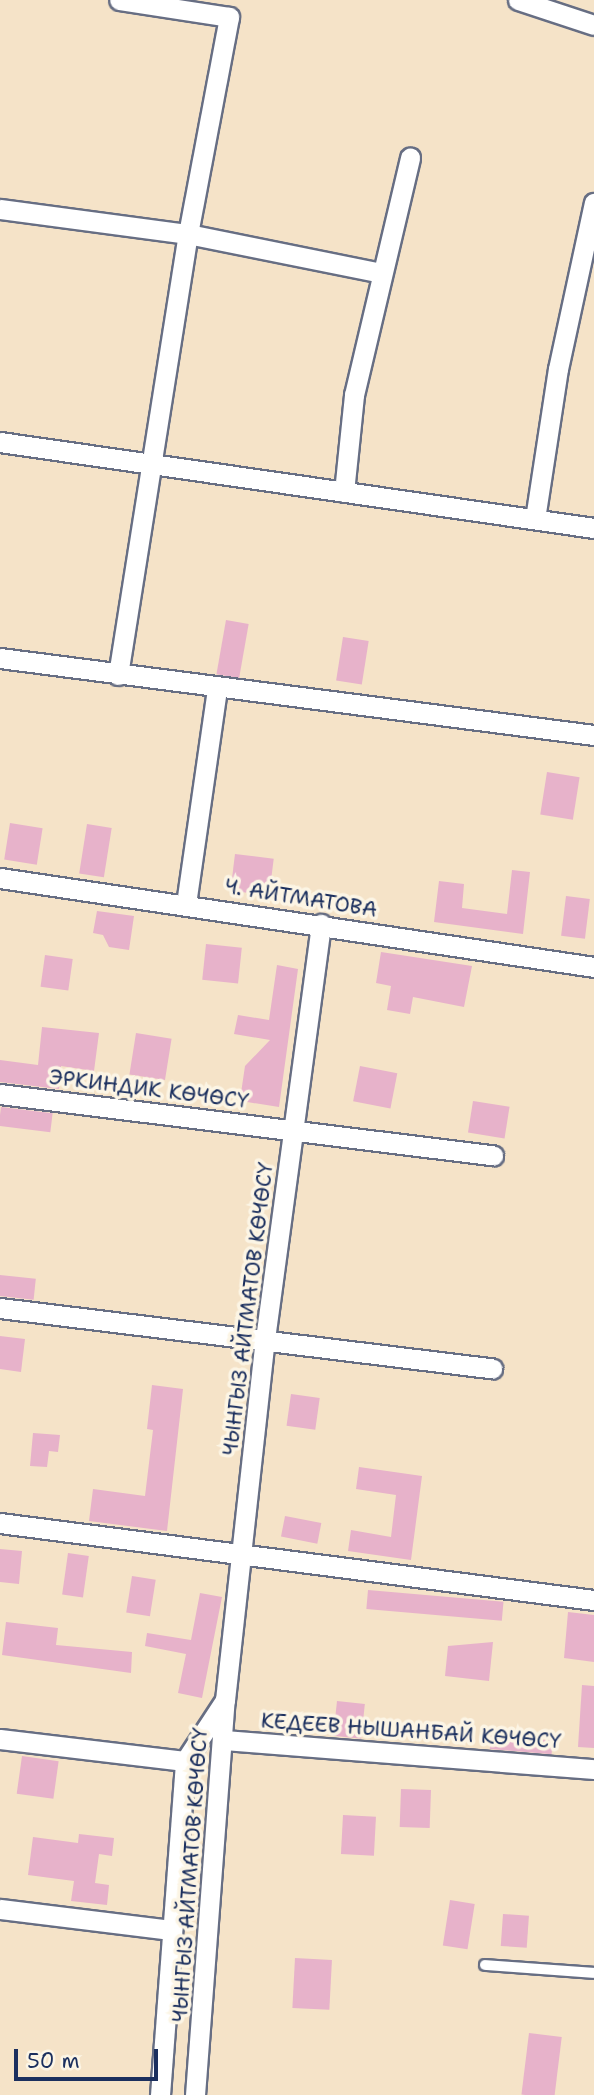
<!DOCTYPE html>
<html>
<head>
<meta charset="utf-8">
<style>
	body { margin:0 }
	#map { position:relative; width:594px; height:2095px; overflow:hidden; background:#f5e3c8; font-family:"Shantell Sans",sans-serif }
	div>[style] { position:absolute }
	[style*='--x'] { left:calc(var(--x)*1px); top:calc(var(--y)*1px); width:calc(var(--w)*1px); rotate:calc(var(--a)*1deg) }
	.building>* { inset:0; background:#e7b2ca; transform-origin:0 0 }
	.roads { filter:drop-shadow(2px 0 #676e83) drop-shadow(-2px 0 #676e83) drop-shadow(0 2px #676e83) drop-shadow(0 -2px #676e83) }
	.lane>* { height:10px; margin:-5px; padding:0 5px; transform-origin:5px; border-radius:5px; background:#fff }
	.street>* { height:19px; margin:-9.5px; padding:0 9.5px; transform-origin:9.5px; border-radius:9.5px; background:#fff }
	span { translate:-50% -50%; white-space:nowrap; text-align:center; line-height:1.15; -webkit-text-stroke:7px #fcf5e5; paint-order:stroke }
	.street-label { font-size:21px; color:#1b2f5e }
	.scale { position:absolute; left:14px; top:2049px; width:144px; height:32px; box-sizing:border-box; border:4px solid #1b2f5e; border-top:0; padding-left:9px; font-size:21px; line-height:24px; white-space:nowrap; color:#1b2f5e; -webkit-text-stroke:5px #fcf5e5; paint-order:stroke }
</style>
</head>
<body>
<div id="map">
	<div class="building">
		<div style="left:226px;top:620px;width:23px;height:55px;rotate:10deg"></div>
		<div style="left:343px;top:637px;width:26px;height:44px;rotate:9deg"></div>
		<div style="left:547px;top:772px;width:33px;height:43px;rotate:9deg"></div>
		<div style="left:10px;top:823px;width:33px;height:37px;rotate:9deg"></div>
		<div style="left:87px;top:824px;width:25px;height:50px;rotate:9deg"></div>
		<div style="left:235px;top:854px;width:39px;height:37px;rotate:7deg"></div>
		<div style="clip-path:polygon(512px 870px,530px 872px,523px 934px,434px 922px,439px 881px,464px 884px,462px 908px,507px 914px)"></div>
		<div style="left:566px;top:896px;width:24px;height:40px;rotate:7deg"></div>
		<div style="clip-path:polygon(97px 911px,134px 916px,129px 950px,109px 947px,103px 935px,93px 933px)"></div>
		<div style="left:206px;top:944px;width:36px;height:36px;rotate:6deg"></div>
		<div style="clip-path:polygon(381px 952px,472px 966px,464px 1007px,413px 997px,410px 1014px,387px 1010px,391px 986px,376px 983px)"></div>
		<div style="left:45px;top:955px;width:28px;height:32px;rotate:8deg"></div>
		<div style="clip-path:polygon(277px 965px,298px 969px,279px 1107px,247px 1102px,241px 1093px,245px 1066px,270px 1040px,234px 1034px,238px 1015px,269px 1020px)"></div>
		<div style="clip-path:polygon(42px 1027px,99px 1033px,94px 1071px,61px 1066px,59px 1089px,0 1082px,0 1060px,38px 1065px)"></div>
		<div style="left:136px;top:1033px;width:36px;height:42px;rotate:9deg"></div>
		<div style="left:360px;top:1066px;width:38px;height:36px;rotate:11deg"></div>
		<div style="left:473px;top:1101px;width:37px;height:32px;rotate:9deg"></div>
		<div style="left:1px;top:1107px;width:52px;height:19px;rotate:7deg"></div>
		<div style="left:0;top:1275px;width:36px;height:21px;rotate:6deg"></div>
		<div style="clip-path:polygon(0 1336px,25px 1339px,21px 1372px,0 1369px)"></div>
		<div style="clip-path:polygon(152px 1385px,183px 1389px,167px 1531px,89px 1521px,93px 1489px,145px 1496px,153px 1430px,147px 1429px)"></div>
		<div style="left:291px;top:1394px;width:29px;height:32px;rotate:8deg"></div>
		<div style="clip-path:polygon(33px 1433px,60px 1435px,58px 1452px,49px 1451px,47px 1467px,30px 1466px)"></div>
		<div style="clip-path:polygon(359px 1467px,422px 1476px,411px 1560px,348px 1551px,351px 1530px,391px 1537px,396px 1495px,356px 1489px)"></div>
		<div style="left:285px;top:1516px;width:37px;height:21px;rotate:11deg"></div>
		<div style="clip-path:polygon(0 1549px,22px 1551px,19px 1584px,0 1582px)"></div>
		<div style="left:68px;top:1553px;width:21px;height:42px;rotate:8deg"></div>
		<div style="left:132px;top:1576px;width:24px;height:37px;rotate:9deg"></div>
		<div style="left:368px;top:1590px;width:136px;height:19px;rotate:5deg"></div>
		<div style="clip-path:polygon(200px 1593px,222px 1597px,202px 1698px,178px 1693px,186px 1654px,145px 1646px,147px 1633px,191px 1640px)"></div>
		<div style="clip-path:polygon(568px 1612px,594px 1615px,594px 1662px,564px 1658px)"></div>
		<div style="clip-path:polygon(6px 1622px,58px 1628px,56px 1645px,132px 1652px,131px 1673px,2px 1655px)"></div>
		<div style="clip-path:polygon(493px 1642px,489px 1681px,445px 1676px,448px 1646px)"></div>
		<div style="clip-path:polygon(582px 1685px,594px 1686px,594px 1748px,578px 1747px)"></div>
		<div style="left:337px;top:1701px;width:28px;height:35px;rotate:6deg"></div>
		<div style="left:491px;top:1735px;width:62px;height:14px;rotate:5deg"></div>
		<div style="left:22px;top:1756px;width:37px;height:38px;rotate:8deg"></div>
		<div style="left:401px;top:1789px;width:30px;height:38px;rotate:2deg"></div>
		<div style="left:343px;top:1815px;width:33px;height:39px;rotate:3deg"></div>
		<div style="clip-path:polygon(79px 1834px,114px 1838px,112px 1856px,99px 1854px,95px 1883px,109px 1885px,107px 1905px,71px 1901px,74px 1881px,28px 1875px,33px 1837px,78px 1843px)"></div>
		<div style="left:450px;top:1900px;width:25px;height:46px;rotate:9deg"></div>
		<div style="left:503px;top:1914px;width:26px;height:32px;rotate:4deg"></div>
		<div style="left:295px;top:1958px;width:37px;height:50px;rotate:3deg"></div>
		<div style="left:529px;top:2033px;width:33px;height:62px;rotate:7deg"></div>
	</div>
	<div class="roads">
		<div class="lane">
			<div style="--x:485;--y:1965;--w:109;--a:4.2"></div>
		</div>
		<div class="street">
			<div style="--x:518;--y:0;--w:80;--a:18.2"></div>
			<div style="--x:0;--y:209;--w:190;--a:7.6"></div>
			<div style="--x:188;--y:234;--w:198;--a:11.4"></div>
			<div style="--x:0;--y:442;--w:600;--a:8.24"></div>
			<div style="--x:344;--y:492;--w:98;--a:-84.1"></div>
			<div style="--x:354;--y:395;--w:244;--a:-76.7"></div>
			<div style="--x:535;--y:519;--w:152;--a:-81.3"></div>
			<div style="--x:558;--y:369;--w:170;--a:-77.8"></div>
			<div style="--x:0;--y:658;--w:599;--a:7.39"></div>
			<div style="--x:118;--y:675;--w:447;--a:-81"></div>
			<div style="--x:188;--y:234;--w:221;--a:-79.3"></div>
			<div style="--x:229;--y:17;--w:111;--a:-171.2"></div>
			<div style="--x:0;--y:878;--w:601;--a:8.52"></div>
			<div style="--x:186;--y:904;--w:217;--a:-81.8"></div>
			<div style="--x:0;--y:1094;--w:497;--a:7.1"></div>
			<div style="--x:0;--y:1308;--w:496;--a:7"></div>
			<div style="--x:0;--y:1523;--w:599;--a:7.39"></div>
			<div style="--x:0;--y:1739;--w:186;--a:6.8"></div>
			<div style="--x:224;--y:1740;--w:371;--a:4.5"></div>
			<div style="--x:0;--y:1909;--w:173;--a:7"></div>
			<div style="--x:160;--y:2095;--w:335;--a:-85.7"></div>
			<div style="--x:185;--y:1761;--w:73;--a:-56.7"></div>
			<div style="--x:195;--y:2095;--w:396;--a:-85.7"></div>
			<div style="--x:225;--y:1700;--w:363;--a:-83.7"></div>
			<div style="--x:265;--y:1339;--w:419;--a:-82.3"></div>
		</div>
	</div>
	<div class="street-label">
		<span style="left:301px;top:898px;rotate:9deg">Ч. АЙТМАТОВА</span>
		<span style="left:149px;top:1089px;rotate:7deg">ЭРКИНДИК КӨЧӨСҮ</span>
		<span style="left:248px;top:1309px;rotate:-83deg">ЧЫНГЫЗ АЙТМАТОВ КӨЧӨСҮ</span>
		<span style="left:411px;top:1731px;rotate:4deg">КЕДЕЕВ НЫШАНБАЙ КӨЧӨСҮ</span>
		<span style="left:190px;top:1875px;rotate:-86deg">ЧЫНГЫЗ АЙТМАТОВ КӨЧӨСҮ</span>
	</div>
	<div class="scale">50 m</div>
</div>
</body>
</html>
